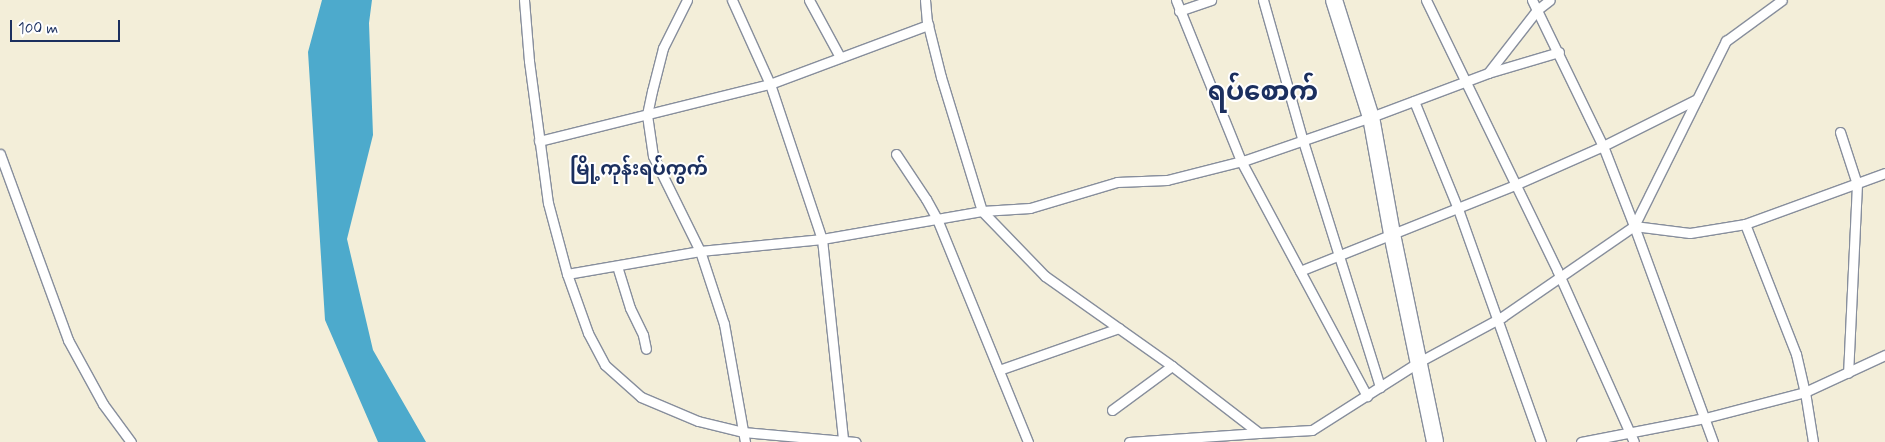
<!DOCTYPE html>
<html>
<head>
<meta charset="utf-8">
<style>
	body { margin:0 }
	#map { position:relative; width:1885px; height:442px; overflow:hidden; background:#f3eed9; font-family:Mynerve,"Noto Sans Myanmar",sans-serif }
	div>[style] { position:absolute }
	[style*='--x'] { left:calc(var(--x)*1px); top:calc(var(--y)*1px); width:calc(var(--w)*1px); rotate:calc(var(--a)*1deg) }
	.water>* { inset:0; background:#4daacc }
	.roads { filter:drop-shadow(1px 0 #878e9c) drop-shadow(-1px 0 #878e9c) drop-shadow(0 1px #878e9c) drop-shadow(0 -1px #878e9c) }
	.street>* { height:9px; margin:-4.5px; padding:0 4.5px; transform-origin:4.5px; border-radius:4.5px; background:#fff }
	.highway>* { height:16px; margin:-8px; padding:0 8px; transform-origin:8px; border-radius:8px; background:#fff }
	span { translate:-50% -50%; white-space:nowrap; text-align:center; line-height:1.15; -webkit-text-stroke:4px #fff; paint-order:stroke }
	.quarter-label { font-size:19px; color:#1b2f5e; font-weight:700 }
	.town-label { font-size:26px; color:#1b2f5e; font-weight:700 }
	.scale { position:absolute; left:10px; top:20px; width:110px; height:22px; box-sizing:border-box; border:2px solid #1b2f5e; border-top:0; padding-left:6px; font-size:15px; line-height:18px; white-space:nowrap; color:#1b2f5e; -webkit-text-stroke:4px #fff; paint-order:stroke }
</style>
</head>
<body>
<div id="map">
	<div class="water">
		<div style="clip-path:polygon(322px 0,372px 0,369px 23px,373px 135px,347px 239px,373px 350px,426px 442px,378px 442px,325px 320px,308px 52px)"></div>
	</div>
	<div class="roads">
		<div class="street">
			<div style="--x:524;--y:0;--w:61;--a:85.3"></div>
			<div style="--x:529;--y:61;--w:143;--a:82.4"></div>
			<div style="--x:548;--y:203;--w:73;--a:75"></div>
			<div style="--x:567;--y:274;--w:63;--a:70.4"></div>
			<div style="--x:588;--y:333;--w:36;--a:62"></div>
			<div style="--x:605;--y:365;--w:48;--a:41.6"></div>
			<div style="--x:641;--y:397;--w:62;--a:22.8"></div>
			<div style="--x:698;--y:421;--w:46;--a:13.7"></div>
			<div style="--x:743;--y:432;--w:113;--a:5.1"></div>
			<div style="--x:687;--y:0;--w:54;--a:116.6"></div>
			<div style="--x:663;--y:48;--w:44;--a:104.3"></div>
			<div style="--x:652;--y:91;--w:25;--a:102"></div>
			<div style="--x:647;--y:115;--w:41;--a:81.7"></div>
			<div style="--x:653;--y:156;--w:106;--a:63.7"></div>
			<div style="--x:700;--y:251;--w:77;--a:71.8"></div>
			<div style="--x:724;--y:324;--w:120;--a:79.9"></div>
			<div style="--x:732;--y:0;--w:92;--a:65.7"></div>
			<div style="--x:770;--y:84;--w:163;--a:71.5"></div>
			<div style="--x:822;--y:239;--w:202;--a:84"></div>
			<div style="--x:809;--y:0;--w:65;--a:61.5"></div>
			<div style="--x:925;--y:0;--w:21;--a:85"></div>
			<div style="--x:927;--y:21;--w:58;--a:76"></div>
			<div style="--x:941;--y:77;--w:140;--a:73"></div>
			<div style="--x:982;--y:211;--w:91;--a:45.9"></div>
			<div style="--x:1045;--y:276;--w:156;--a:35.3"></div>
			<div style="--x:1172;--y:366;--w:110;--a:37.6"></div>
			<div style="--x:1259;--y:433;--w:53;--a:-3.2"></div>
			<div style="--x:1312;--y:430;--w:125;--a:-32.5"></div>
			<div style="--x:1417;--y:363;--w:97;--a:-28.4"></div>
			<div style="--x:1502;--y:317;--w:160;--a:-34.6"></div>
			<div style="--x:1634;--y:226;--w:207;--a:-63.6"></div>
			<div style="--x:1726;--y:41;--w:69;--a:-36.2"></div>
			<div style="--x:1176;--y:0;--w:174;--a:68"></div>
			<div style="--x:1241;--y:161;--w:267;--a:61.8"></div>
			<div style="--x:1263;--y:0;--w:147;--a:74.2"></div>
			<div style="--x:1303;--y:141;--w:258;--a:72.6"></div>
			<div style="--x:1426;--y:0;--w:300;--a:64.1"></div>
			<div style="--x:1557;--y:270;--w:188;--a:65.9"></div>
			<div style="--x:1532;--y:0;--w:162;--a:64.1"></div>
			<div style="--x:1603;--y:146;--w:86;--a:68.8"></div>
			<div style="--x:1634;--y:226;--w:230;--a:69.9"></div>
			<div style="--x:1179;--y:11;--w:34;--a:-19"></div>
			<div style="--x:1488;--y:73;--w:74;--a:-16.5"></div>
			<div style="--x:1414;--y:101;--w:117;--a:67.8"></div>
			<div style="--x:1458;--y:209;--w:247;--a:70.4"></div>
			<div style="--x:1840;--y:132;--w:55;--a:71.9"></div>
			<div style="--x:1857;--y:184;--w:189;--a:92.7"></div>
			<div style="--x:539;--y:141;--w:238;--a:-13.9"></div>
			<div style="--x:770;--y:84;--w:169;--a:-20.5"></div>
			<div style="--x:0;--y:154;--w:198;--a:69.9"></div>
			<div style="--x:68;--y:340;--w:73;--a:61.3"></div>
			<div style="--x:103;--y:404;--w:47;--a:53.6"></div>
			<div style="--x:896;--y:154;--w:54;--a:56.3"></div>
			<div style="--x:926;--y:199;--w:23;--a:61"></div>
			<div style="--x:937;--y:219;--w:241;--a:67.8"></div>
			<div style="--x:1745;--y:224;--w:140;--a:68.6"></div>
			<div style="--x:1796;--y:354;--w:39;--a:77"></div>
			<div style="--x:1805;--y:392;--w:51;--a:80.9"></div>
			<div style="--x:1634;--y:226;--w:56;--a:7.1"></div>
			<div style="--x:1690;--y:233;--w:56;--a:-9.3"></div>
			<div style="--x:1745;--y:224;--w:149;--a:-20"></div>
			<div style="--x:617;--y:266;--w:44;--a:72.8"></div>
			<div style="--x:630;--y:308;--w:30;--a:64"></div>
			<div style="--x:643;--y:335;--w:14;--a:78"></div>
			<div style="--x:1300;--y:271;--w:232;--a:-21.8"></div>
			<div style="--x:1515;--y:185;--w:96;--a:-23.9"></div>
			<div style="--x:1603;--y:146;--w:105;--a:-26.6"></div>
			<div style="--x:567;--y:274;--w:135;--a:-9.8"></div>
			<div style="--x:700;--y:251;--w:123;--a:-5.6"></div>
			<div style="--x:822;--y:239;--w:162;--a:-9.9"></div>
			<div style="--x:982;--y:211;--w:48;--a:-3.6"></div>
			<div style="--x:1030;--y:208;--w:91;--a:-16.6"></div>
			<div style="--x:1117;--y:182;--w:50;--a:-2.3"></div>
			<div style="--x:1167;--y:180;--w:81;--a:-14.2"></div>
			<div style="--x:1246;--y:160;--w:132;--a:-19"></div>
			<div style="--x:1371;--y:117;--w:125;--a:-20.6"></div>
			<div style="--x:1488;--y:73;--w:80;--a:-52.1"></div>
			<div style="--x:1537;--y:10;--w:16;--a:-38"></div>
			<div style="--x:999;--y:370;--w:127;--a:-19.3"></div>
			<div style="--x:1112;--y:410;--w:74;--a:-36.3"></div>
			<div style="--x:1129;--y:442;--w:130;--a:-4"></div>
			<div style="--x:1581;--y:442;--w:126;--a:-11"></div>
			<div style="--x:1705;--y:418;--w:103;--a:-14.6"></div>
			<div style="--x:1805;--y:392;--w:88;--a:-24.8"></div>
		</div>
		<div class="highway">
			<div style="--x:1334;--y:0;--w:123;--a:72.5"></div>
			<div style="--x:1371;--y:117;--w:119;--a:79.8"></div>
			<div style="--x:1392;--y:234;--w:212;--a:78.3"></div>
		</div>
	</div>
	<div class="quarter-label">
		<span style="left:639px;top:170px">မြို့ကုန်းရပ်ကွက်</span>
	</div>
	<div class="town-label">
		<span style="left:1263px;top:94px">ရပ်စောက်</span>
	</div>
	<div class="scale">100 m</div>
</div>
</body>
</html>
